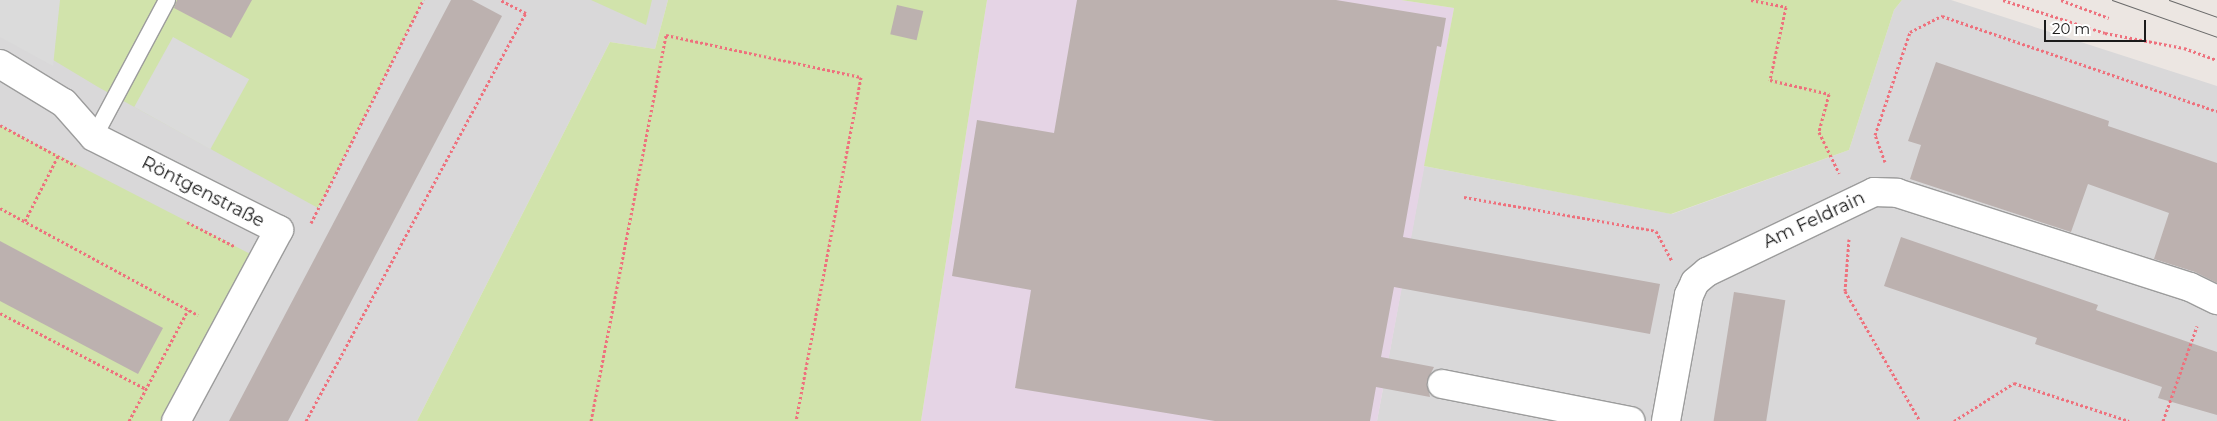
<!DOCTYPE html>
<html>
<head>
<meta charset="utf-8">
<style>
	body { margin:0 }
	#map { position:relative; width:2217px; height:421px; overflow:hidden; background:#ece6e2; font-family:Montserrat,sans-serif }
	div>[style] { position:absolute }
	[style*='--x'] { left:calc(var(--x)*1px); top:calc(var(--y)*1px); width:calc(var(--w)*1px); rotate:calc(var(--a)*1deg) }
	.residential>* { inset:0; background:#d9d8d9 }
	.industrial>* { inset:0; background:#e5d4e5 }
	.grass>* { inset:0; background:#d1e3ab }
	.parking>* { inset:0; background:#dbdbdb; transform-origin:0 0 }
	.building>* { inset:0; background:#bcb1af; transform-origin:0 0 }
	.path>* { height:3px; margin-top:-1.5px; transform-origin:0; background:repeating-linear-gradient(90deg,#ee717d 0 2.5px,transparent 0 5px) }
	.roads { filter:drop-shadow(1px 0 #9c9c9c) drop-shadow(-1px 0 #9c9c9c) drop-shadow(0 1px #9c9c9c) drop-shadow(0 -1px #9c9c9c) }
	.service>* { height:16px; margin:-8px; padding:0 8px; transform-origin:8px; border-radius:8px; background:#fff }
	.minor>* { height:28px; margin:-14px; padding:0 14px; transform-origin:14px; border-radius:14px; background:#fff }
	.tram>* { height:1px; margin:-0.5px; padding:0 0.5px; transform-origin:0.5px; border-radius:0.5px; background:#696969 }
	span { translate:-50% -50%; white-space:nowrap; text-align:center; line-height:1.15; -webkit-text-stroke:5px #fff; paint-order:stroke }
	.street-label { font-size:18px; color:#1b1b1b }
	.scale { position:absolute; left:2044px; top:20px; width:102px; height:22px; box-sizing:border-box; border:2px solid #1b1b1b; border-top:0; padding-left:6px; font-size:15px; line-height:18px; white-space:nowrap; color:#1b1b1b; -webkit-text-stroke:4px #fff; paint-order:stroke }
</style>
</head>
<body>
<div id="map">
	<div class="residential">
		<div style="clip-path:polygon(0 0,668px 0,655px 49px,610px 42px,417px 421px,0 421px)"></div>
		<div style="clip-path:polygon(1902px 0,1951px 0,2217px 86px,2217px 421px,1377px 421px,1424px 166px,1672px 214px,1849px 150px,1894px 10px)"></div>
	</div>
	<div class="industrial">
		<div style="clip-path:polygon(987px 0,1401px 0,1454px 8px,1377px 421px,921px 421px)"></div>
	</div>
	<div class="grass">
		<div style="clip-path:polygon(0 0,423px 0,318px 208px,98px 87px,0 28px)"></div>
		<div style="clip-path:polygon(591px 0,652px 0,646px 25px)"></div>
		<div style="clip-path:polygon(668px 0,987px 0,921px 421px,417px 421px,610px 42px,655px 49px)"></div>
		<div style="clip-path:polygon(1401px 0,1902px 0,1894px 10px,1849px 150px,1671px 214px,1424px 166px,1454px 8px)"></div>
		<div style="clip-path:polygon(0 125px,262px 260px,176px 421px,0 421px)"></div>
	</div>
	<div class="parking">
		<div style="clip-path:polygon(0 0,60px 0,53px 66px,0 37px)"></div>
		<div style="left:173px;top:37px;width:87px;height:80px;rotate:29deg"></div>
	</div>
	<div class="building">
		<div style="clip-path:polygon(177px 0,252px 0,231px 38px,174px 8px)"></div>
		<div style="clip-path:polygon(451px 0,472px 0,502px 16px,288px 421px,229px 421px)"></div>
		<div style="clip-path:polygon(1077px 0,1336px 0,1446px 18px,1441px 47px,1437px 46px,1403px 237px,1660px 284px,1650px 334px,1394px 287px,1381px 357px,1434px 367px,1427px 381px,1430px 397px,1376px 387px,1370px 421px,1215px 421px,1015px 388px,1031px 290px,952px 276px,977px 120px,1054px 133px)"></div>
		<div style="left:897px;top:5px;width:27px;height:30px;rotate:13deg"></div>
		<div style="clip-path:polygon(1936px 62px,2109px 121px,2108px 126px,2217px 163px,2217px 283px,2195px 272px,2154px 259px,2169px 213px,2088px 184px,2071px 232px,1910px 179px,1921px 145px,1908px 141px)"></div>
		<div style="clip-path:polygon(1901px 237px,2098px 305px,2096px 310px,2217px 352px,2217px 415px,2158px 398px,2162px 387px,2035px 344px,2037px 338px,1884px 286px)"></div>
		<div style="clip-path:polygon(0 241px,163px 328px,138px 374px,0 301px)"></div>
		<div style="left:1734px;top:292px;width:52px;height:131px;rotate:9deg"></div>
	</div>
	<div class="path">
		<div style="--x:1751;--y:0;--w:36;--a:11"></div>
		<div style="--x:1786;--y:7;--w:75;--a:102.4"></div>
		<div style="--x:1770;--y:80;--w:61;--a:13.3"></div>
		<div style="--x:1829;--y:94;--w:39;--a:105"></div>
		<div style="--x:1819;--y:132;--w:46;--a:64"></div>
		<div style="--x:2003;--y:0;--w:107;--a:17.9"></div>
		<div style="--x:2105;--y:33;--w:80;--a:10.8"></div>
		<div style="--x:2184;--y:48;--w:35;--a:20"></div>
		<div style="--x:2061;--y:0;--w:51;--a:20.6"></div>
		<div style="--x:0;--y:125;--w:86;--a:28.3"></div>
		<div style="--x:1885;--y:162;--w:29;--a:-110"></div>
		<div style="--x:1875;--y:135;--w:109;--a:-71.2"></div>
		<div style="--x:1910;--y:32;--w:36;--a:-27"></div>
		<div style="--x:1942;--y:16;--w:291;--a:19.1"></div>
		<div style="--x:1464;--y:197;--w:195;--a:10"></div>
		<div style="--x:1656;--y:231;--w:34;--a:62"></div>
		<div style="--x:0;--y:208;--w:225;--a:28.4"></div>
		<div style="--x:25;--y:221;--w:73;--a:-63.1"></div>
		<div style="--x:187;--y:222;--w:53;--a:27.1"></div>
		<div style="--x:311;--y:223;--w:250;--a:-63.3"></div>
		<div style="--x:1849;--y:239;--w:52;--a:94.4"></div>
		<div style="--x:1845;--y:291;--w:150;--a:60"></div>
		<div style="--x:0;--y:313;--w:165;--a:27.5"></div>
		<div style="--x:129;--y:421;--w:126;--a:-62"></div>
		<div style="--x:306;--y:421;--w:464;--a:-61.7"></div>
		<div style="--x:526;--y:13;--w:29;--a:-153"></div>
		<div style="--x:591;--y:421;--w:393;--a:-79"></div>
		<div style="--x:666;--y:35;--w:199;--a:12.2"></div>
		<div style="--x:861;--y:77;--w:350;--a:100.7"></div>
		<div style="--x:1954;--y:421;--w:71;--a:-32.3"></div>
		<div style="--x:2014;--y:383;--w:121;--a:18.3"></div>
		<div style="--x:2163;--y:421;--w:101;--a:-70.3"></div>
	</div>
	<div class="roads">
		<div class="service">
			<div style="--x:94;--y:137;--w:155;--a:-61.9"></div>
		</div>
		<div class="minor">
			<div style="--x:0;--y:64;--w:75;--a:31.4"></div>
			<div style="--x:64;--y:103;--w:45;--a:48.6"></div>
			<div style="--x:94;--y:137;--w:207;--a:26.7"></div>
			<div style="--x:279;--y:230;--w:217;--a:118.3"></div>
			<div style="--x:1442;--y:384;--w:192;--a:11.1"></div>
			<div style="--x:1666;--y:421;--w:128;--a:-79.7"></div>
			<div style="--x:1689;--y:295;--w:14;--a:-65"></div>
			<div style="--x:1695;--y:282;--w:16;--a:-40"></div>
			<div style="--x:1707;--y:272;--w:185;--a:-25.6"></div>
			<div style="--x:1874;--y:192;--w:23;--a:2"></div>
			<div style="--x:1897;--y:193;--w:308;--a:17.8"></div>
			<div style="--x:2190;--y:287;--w:30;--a:26"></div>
		</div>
	</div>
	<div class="tram">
		<div style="--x:2112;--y:0;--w:111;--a:19.4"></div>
		<div style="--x:2169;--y:0;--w:51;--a:19.5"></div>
	</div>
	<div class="street-label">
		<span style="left:203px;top:192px;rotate:27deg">Röntgenstraße</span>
		<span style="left:1814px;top:220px;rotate:-25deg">Am Feldrain</span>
	</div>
	<div class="scale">20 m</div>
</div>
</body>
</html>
